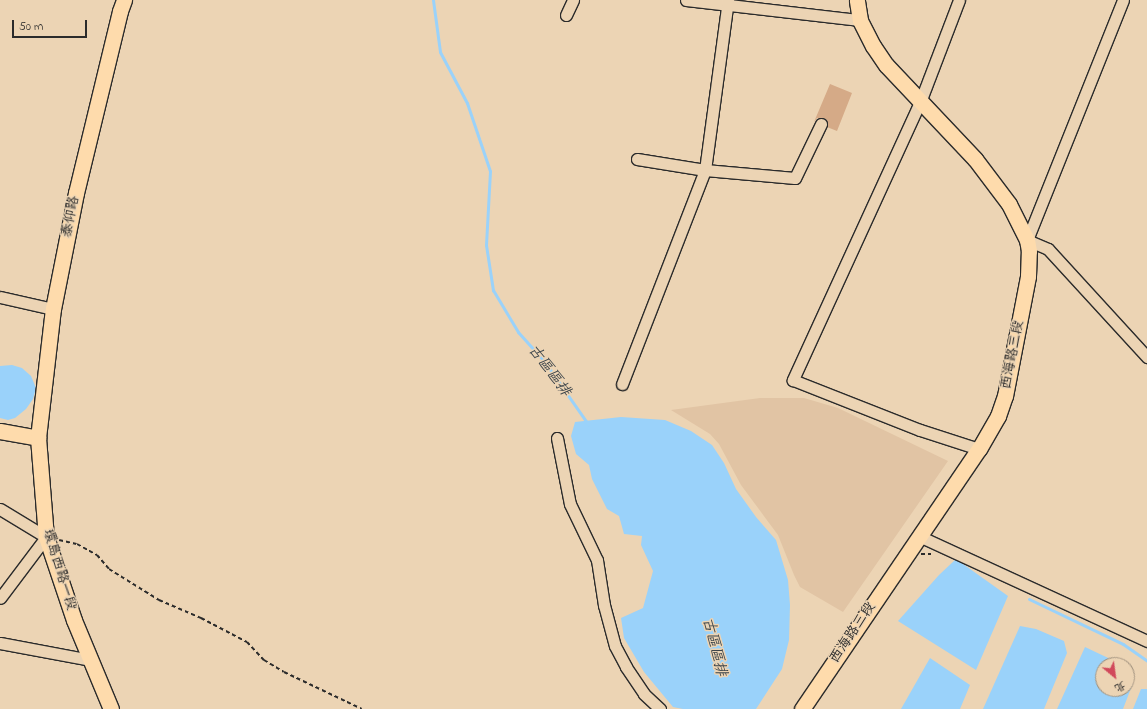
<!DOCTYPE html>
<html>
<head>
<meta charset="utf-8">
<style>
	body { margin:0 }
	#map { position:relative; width:1147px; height:709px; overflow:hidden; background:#ecd4b4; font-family:"Indie Flower","LXGW WenKai TC",sans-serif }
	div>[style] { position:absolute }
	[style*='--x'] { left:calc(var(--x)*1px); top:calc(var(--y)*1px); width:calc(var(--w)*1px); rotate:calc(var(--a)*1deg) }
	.built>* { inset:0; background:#e1c4a4 }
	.water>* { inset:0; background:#9ad2fa }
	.stream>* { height:3px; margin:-1.5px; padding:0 1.5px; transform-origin:1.5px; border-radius:1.5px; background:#9ad2fa }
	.building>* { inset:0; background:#d5aa87 }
	.path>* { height:2px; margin-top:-1px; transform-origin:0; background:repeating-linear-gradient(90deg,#2b2b2b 0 4px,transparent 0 7px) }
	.roads { filter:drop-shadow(1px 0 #2b2b2b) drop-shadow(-1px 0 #2b2b2b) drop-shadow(0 1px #2b2b2b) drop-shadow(0 -1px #2b2b2b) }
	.minor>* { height:11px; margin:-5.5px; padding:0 5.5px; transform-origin:5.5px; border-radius:5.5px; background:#ecd4b4 }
	.major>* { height:15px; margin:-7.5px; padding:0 7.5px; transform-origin:7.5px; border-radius:7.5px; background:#fedbac }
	span { translate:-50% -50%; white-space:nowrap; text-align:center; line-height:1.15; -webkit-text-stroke:3px #ecd4b4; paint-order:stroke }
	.street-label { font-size:14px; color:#2b2b2b }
	.water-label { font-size:15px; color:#3c444a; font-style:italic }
	.north { position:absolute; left:1095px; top:657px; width:40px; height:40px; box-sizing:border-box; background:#ecd4b4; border:1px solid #9f907d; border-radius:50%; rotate:151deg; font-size:11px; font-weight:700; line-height:16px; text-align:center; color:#2b2b2b }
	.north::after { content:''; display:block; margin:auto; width:14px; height:18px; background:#d1495b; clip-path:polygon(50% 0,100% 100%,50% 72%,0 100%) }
	.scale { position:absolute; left:12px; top:20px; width:75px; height:18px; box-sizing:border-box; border:2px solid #2b2b2b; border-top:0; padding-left:5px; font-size:12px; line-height:14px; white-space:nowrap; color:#2b2b2b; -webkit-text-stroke:3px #ecd4b4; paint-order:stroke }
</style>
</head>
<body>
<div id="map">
	<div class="built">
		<div style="clip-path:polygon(760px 398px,804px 398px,838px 408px,948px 461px,843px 612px,800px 587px,794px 575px,778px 535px,741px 485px,719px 444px,710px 434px,671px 410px)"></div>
	</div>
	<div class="water">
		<div style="clip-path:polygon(12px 365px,22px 368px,31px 376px,36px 388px,33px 399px,26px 409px,15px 418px,8px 420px,0 418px,0 366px)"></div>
		<div style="clip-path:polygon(621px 417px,665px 420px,691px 431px,712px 445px,724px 463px,736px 489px,756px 517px,776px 540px,788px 580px,790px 605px,789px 640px,782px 669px,756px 709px,683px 709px,673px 707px,644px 672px,624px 638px,621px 618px,643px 608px,653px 571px,641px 545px,642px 536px,624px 534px,619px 516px,607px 509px,592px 479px,589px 465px,576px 454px,571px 436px,575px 422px)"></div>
		<div style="clip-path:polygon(956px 559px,1008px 596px,976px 670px,898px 621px,939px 575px)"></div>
		<div style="clip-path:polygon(1020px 626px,1036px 629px,1064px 641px,1067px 653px,1044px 709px,983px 709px)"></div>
		<div style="clip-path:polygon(1085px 647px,1123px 665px,1103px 665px,1103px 689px,1127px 689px,1127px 669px,1133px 675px,1133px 683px,1123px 709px,1057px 709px)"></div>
		<div style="clip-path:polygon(930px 658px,970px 685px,960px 709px,901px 709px)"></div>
		<div style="clip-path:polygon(1141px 689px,1147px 689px,1147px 709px,1133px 709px)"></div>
	</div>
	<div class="stream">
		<div style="--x:433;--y:0;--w:52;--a:82.3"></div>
		<div style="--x:440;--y:52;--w:58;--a:62.1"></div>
		<div style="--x:467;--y:103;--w:72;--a:71.3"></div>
		<div style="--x:490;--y:171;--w:74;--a:93.1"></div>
		<div style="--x:486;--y:245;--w:46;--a:81.2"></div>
		<div style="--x:493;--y:290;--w:49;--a:59.2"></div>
		<div style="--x:518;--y:332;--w:39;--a:48"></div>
		<div style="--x:544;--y:361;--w:77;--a:55.1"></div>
		<div style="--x:1029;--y:599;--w:104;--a:25.6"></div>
		<div style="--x:1123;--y:644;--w:29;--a:35"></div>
	</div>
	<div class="building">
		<div style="clip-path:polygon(830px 84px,852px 93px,837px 131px,827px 127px,827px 120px,824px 118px,817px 118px,814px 122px)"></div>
	</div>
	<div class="path">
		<div style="--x:59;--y:540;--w:18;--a:13"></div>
		<div style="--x:77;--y:544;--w:23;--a:29"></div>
		<div style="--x:97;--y:555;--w:18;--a:49"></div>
		<div style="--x:109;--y:569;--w:59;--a:31.8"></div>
		<div style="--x:159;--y:600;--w:46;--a:23.2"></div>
		<div style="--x:201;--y:618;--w:52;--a:27.6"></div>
		<div style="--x:247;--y:642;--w:25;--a:47"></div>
		<div style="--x:264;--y:660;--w:23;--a:31"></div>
		<div style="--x:284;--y:672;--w:86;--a:25.4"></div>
		<div style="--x:921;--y:554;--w:10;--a:0"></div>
	</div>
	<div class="roads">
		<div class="minor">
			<div style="--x:686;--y:0;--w:175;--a:6.6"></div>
			<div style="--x:959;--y:0;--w:109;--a:110.9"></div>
			<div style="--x:920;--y:102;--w:306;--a:114.6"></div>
			<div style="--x:793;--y:380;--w:136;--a:21.5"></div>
			<div style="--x:920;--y:430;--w:62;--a:17.9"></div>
			<div style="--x:1123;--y:0;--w:258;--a:111.8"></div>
			<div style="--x:1027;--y:240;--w:23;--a:23"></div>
			<div style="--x:1048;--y:249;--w:147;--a:47.5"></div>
			<div style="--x:566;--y:15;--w:17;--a:-65"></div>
			<div style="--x:637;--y:159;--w:69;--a:9.2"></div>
			<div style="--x:705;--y:170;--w:90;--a:5.1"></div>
			<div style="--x:795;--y:178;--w:60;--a:-64.3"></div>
			<div style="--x:0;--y:297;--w:54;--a:12.8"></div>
			<div style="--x:622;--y:384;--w:230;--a:-68.8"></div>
			<div style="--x:705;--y:170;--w:172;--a:-82.3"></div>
			<div style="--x:557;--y:438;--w:67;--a:78.9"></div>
			<div style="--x:570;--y:504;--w:62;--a:64.3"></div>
			<div style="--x:597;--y:560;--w:46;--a:81.2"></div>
			<div style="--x:604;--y:605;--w:42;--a:75"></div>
			<div style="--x:615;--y:646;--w:24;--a:62"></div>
			<div style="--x:626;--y:667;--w:32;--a:56"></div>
			<div style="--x:644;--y:694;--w:22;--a:43"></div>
			<div style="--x:0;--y:509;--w:54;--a:31.3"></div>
			<div style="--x:46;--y:537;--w:76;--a:127"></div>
			<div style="--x:919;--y:536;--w:251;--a:24.7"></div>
			<div style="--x:0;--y:643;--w:93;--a:10.6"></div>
		</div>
		<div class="major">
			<div style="--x:0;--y:431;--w:39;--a:10"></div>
			<div style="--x:111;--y:709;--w:96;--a:-112.6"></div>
			<div style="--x:74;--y:620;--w:88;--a:-108.6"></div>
			<div style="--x:46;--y:537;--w:99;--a:-94.6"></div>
			<div style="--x:38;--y:438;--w:130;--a:-83.4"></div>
			<div style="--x:53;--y:309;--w:118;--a:-78.8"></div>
			<div style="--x:76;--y:193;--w:187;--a:-76.4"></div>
			<div style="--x:120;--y:11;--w:12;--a:-70"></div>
			<div style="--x:802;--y:709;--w:315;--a:-55.8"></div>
			<div style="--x:979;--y:449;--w:38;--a:-60"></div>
			<div style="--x:998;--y:416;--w:21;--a:-71"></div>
			<div style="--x:1005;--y:396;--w:122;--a:-79.1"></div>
			<div style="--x:1028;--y:276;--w:25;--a:-88"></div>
			<div style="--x:1029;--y:251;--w:11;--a:-100"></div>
			<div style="--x:1027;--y:240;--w:40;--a:-116.6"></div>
			<div style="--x:1009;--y:204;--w:56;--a:-127.1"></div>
			<div style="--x:975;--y:159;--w:129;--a:-133.4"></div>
			<div style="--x:886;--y:65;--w:23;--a:-124"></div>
			<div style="--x:873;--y:46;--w:29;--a:-117"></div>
			<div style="--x:860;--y:20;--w:20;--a:-99"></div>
		</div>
	</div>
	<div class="street-label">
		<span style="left:71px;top:217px;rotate:-79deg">泰仰路</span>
		<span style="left:1013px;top:355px;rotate:-79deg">西海路三段</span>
		<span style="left:59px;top:570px;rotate:73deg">環島西路一段</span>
		<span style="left:853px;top:633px;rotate:-56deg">西海路三段</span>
	</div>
	<div class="water-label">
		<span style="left:549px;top:371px;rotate:53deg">古區區排</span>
		<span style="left:714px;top:647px;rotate:76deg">古區區排</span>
	</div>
	<div class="north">北</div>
	<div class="scale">50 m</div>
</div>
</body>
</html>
